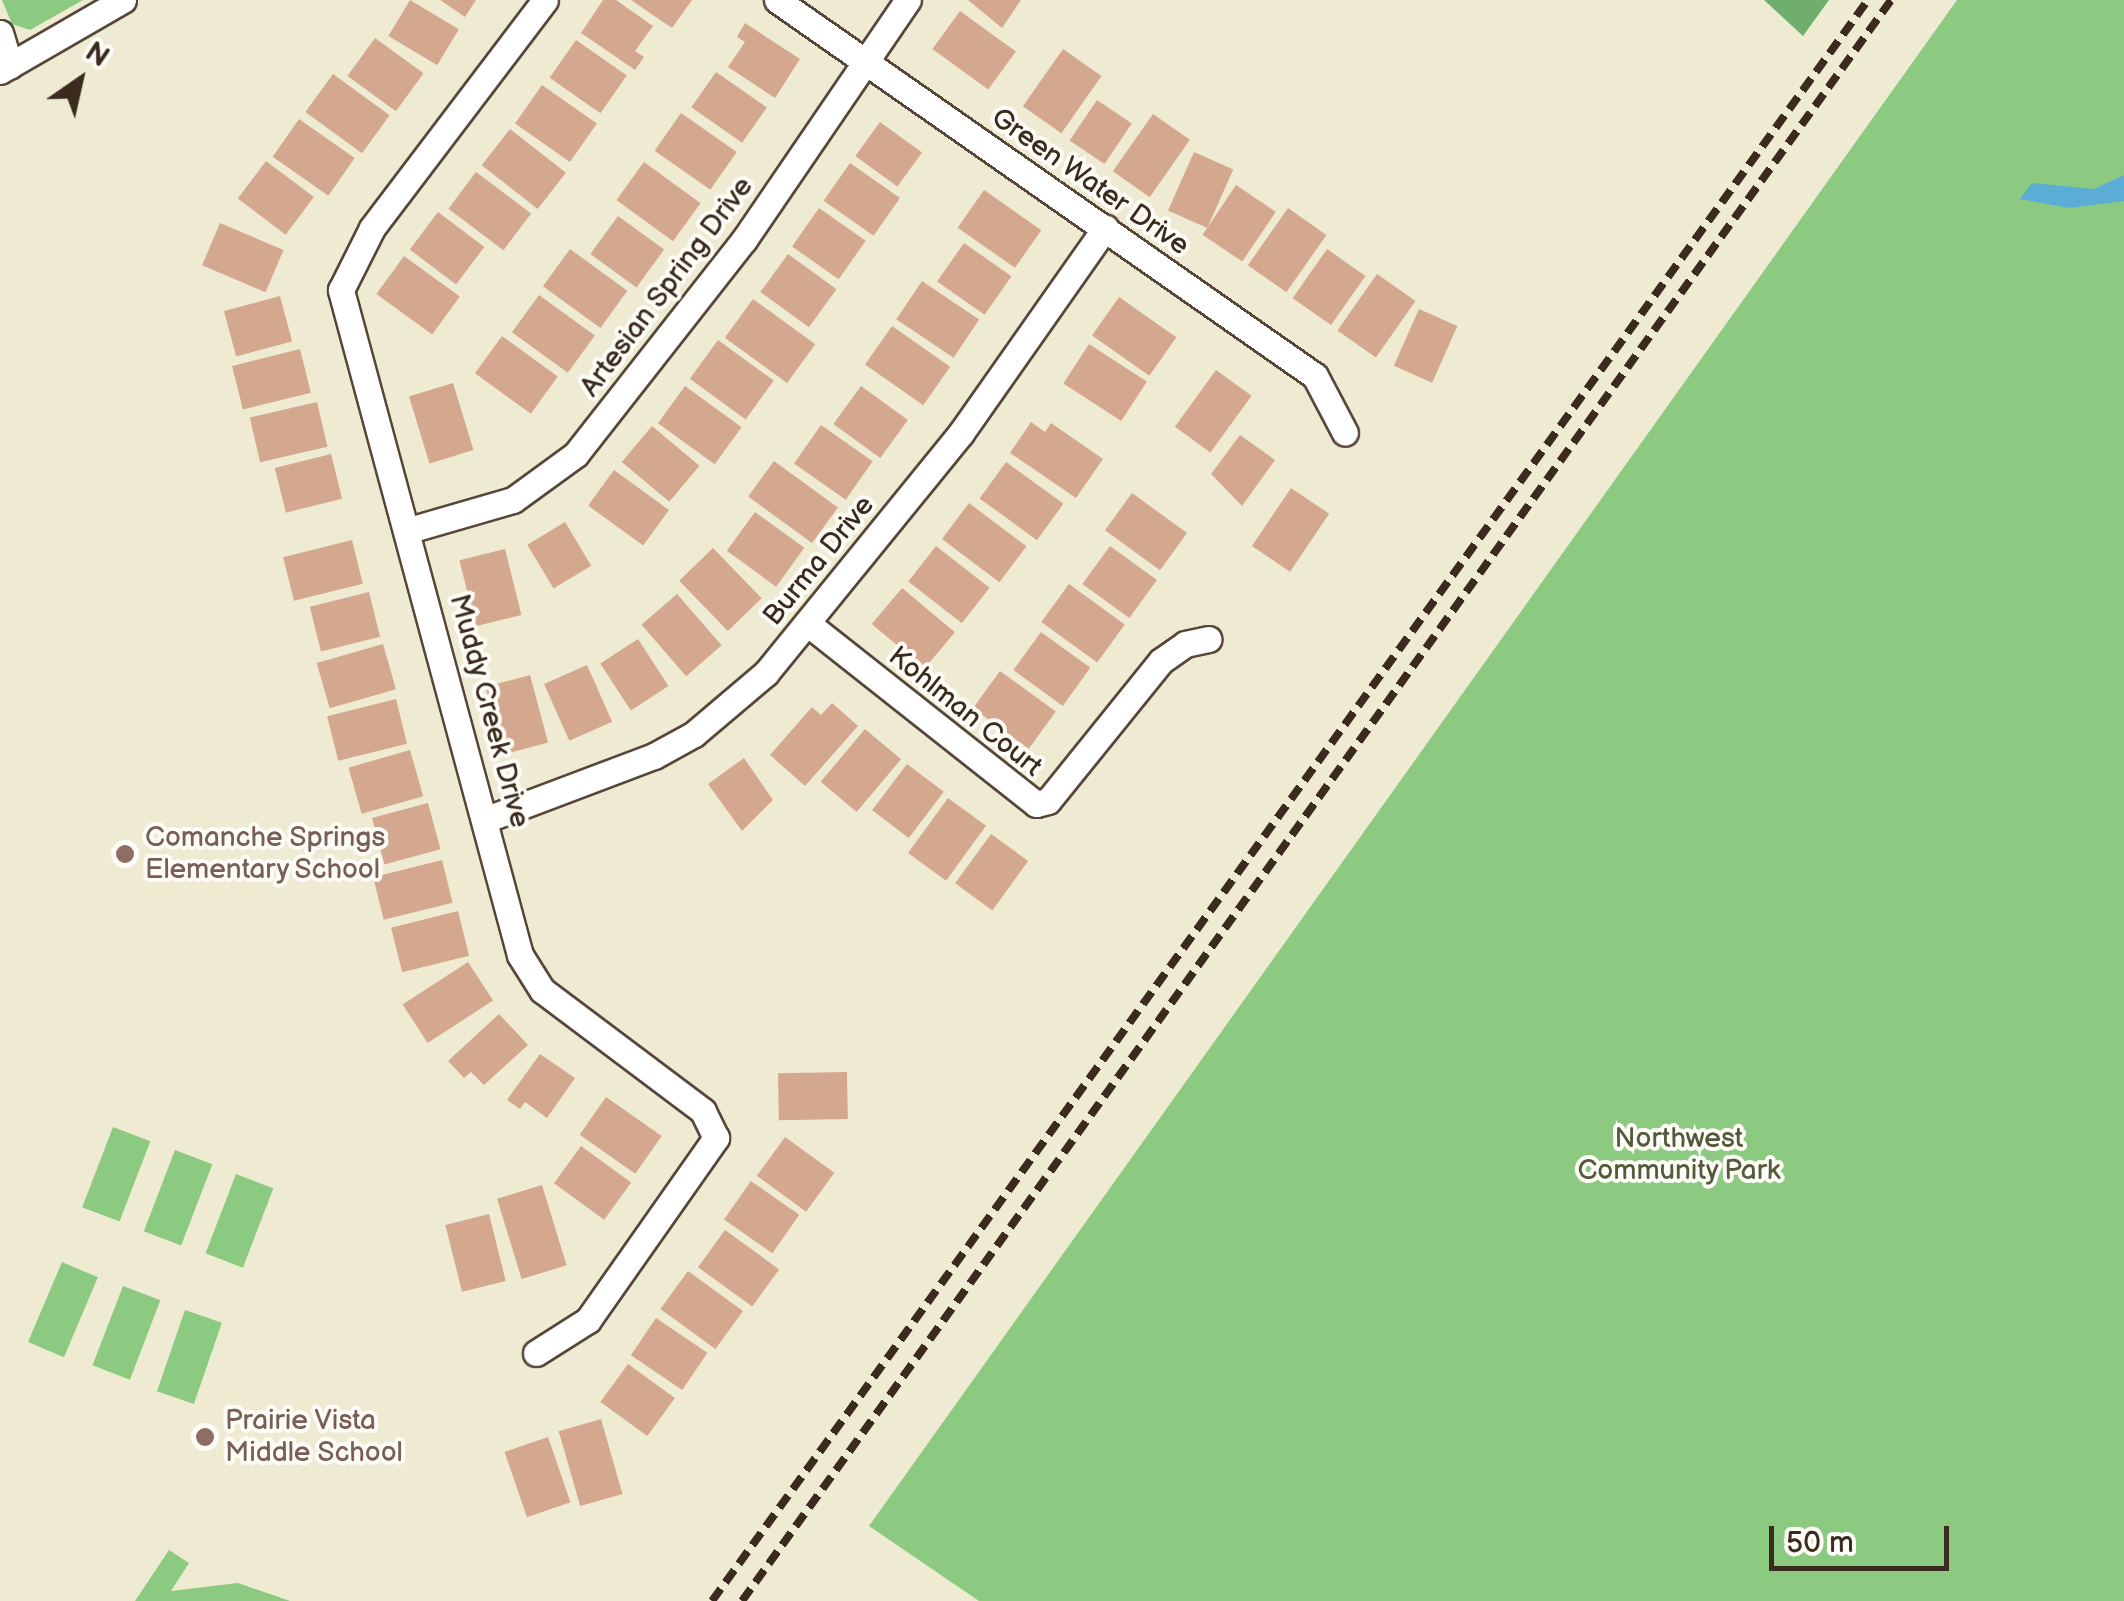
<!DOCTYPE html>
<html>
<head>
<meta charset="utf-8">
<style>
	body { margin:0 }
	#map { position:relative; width:2124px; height:1601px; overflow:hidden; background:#efebd3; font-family:"Balsamiq Sans",sans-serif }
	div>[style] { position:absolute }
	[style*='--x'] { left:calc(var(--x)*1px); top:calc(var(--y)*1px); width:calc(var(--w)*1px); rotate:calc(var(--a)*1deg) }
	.green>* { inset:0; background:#8bca80; transform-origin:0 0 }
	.forest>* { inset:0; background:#70ae6e }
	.water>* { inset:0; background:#5badd6 }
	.building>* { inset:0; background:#d4a88f; transform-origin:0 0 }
	.roads { filter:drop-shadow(2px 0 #564739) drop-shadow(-2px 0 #564739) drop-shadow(0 2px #564739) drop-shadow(0 -2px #564739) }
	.minor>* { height:25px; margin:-12.5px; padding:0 12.5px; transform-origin:12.5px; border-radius:12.5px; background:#fff }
	.rail>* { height:8px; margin-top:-4px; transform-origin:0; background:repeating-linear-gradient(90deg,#3b2a1e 0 15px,transparent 0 23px) }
	.dots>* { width:28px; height:28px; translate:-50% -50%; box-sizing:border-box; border:5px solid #fdfcf7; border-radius:50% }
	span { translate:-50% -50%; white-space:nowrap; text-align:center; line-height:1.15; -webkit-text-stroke:8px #fdfcf7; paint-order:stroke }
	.street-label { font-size:28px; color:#3b2a1e }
	.education-label { font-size:28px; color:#785e54 }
	.left { translate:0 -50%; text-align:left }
	.park-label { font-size:28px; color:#535a3b }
	.north { position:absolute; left:30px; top:30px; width:100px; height:100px; -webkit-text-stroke:8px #fdfcf7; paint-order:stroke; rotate:34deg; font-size:28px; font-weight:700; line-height:40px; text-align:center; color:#3b2a1e }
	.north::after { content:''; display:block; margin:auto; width:35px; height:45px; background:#3b2a1e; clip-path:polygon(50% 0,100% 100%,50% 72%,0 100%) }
	.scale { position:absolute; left:1769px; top:1526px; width:180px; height:45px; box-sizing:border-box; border:5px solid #3b2a1e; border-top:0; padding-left:12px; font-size:30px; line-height:35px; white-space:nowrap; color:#3b2a1e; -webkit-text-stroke:8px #fdfcf7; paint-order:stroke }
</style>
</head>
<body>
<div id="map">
	<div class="green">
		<div style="clip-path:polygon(2px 0,83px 0,30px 30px,12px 24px)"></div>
		<div style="clip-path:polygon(1957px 0,2124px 0,2124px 1601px,979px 1601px,869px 1526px)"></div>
		<div style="left:113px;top:1127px;width:40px;height:86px;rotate:21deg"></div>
		<div style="left:175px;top:1150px;width:40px;height:87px;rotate:21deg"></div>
		<div style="left:236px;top:1174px;width:40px;height:85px;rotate:21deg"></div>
		<div style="left:62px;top:1262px;width:39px;height:87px;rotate:23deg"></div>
		<div style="left:123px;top:1286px;width:40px;height:85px;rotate:21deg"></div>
		<div style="left:185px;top:1310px;width:39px;height:86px;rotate:19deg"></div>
		<div style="clip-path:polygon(169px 1550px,189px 1563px,171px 1591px,238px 1583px,290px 1601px,135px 1601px)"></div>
	</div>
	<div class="forest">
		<div style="clip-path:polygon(1764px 0,1829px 0,1803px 36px)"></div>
	</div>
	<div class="water">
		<div style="clip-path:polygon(2124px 175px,2124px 201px,2069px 208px,2020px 199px,2032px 183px,2094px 189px)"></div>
	</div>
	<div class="building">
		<div style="left:410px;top:0;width:57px;height:42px;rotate:31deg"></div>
		<div style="clip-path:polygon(440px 0,476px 0,465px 17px)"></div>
		<div style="clip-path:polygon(603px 0,616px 0,653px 26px,635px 51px,644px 57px,635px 70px,581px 33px)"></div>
		<div style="clip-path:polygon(631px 0,692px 0,672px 28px)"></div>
		<div style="clip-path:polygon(968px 0,1021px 0,1002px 28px)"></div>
		<div style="left:960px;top:11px;width:69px;height:47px;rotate:36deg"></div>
		<div style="clip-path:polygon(745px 23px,800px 59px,775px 98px,728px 67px,745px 42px,737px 37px)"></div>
		<div style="left:375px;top:38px;width:60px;height:47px;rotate:36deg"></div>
		<div style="left:576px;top:40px;width:62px;height:46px;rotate:35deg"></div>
		<div style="left:1063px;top:49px;width:47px;height:70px;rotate:35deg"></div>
		<div style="left:716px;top:72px;width:62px;height:43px;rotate:35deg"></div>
		<div style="left:333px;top:74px;width:70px;height:47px;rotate:36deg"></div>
		<div style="left:542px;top:85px;width:67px;height:47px;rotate:35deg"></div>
		<div style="left:1097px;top:100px;width:42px;height:49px;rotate:34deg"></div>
		<div style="left:681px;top:113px;width:68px;height:46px;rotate:35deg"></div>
		<div style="left:1153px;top:114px;width:45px;height:70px;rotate:35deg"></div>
		<div style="left:299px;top:119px;width:68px;height:46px;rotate:35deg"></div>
		<div style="left:880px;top:122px;width:52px;height:42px;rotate:36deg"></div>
		<div style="left:510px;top:129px;width:71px;height:46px;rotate:38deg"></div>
		<div style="left:1194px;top:152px;width:43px;height:64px;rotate:24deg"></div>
		<div style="left:266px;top:161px;width:60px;height:47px;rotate:37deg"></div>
		<div style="left:644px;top:162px;width:70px;height:47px;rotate:36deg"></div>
		<div style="left:850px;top:163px;width:61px;height:46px;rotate:35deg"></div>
		<div style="left:476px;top:172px;width:69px;height:46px;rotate:37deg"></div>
		<div style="left:1236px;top:185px;width:48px;height:60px;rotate:34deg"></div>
		<div style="left:984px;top:190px;width:70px;height:46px;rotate:35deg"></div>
		<div style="left:819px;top:208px;width:57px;height:47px;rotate:35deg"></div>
		<div style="left:1288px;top:208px;width:47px;height:70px;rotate:35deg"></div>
		<div style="left:438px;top:212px;width:58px;height:47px;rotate:37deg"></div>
		<div style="left:618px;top:216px;width:57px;height:47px;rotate:36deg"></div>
		<div style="left:220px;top:223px;width:69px;height:46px;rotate:23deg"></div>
		<div style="left:964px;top:243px;width:58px;height:47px;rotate:35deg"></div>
		<div style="left:570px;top:249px;width:71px;height:46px;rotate:36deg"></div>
		<div style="left:1327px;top:249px;width:47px;height:60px;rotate:35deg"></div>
		<div style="left:788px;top:254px;width:60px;height:47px;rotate:36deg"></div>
		<div style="left:404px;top:256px;width:69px;height:47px;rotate:36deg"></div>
		<div style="left:1377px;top:274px;width:47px;height:69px;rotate:35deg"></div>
		<div style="left:922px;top:281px;width:69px;height:46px;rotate:34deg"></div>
		<div style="left:539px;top:295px;width:69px;height:46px;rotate:36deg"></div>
		<div style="left:280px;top:296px;width:47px;height:58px;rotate:75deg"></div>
		<div style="left:1119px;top:297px;width:70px;height:47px;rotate:35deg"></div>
		<div style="left:753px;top:299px;width:77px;height:48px;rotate:36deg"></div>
		<div style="left:1419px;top:309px;width:42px;height:62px;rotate:24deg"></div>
		<div style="left:892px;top:326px;width:71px;height:47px;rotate:35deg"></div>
		<div style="left:502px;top:336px;width:69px;height:46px;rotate:36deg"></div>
		<div style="left:718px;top:340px;width:69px;height:48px;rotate:36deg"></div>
		<div style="left:1089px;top:344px;width:69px;height:47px;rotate:33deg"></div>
		<div style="left:300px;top:349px;width:45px;height:70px;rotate:76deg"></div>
		<div style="left:1216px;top:370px;width:44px;height:70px;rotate:36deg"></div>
		<div style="left:453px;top:383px;width:70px;height:46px;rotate:73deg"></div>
		<div style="left:685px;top:386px;width:70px;height:46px;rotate:36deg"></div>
		<div style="left:861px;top:386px;width:58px;height:47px;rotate:36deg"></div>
		<div style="left:317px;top:402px;width:46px;height:69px;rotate:77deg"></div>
		<div style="clip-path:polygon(1031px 422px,1045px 432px,1051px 423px,1103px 459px,1076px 498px,1010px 453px)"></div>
		<div style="left:821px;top:425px;width:63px;height:47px;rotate:35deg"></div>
		<div style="left:652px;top:426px;width:62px;height:47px;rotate:40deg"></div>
		<div style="clip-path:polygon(1240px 435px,1275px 460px,1242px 506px,1211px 474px)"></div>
		<div style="left:331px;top:454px;width:46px;height:58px;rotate:76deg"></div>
		<div style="left:774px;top:461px;width:79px;height:44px;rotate:36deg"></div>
		<div style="left:1006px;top:462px;width:71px;height:45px;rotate:36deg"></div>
		<div style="left:614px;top:470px;width:68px;height:44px;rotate:36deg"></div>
		<div style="left:1291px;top:488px;width:46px;height:70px;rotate:34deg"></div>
		<div style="left:1132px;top:493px;width:68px;height:46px;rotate:36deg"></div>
		<div style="left:969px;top:503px;width:72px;height:45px;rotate:37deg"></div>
		<div style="left:755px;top:512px;width:61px;height:48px;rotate:36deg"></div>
		<div style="left:565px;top:522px;width:51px;height:44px;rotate:59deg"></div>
		<div style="left:352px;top:540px;width:45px;height:71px;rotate:76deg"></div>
		<div style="left:936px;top:546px;width:68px;height:45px;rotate:38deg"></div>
		<div style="left:1110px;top:546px;width:58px;height:47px;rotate:36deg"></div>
		<div style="left:713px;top:548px;width:70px;height:47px;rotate:46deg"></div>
		<div style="left:505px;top:549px;width:68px;height:47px;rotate:76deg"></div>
		<div style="left:1069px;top:584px;width:69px;height:47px;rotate:36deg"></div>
		<div style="left:902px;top:588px;width:69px;height:47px;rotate:40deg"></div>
		<div style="left:369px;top:592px;width:46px;height:61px;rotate:76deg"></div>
		<div style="left:677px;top:594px;width:68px;height:47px;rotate:49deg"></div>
		<div style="left:1041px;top:632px;width:61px;height:47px;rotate:36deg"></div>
		<div style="left:638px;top:639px;width:56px;height:45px;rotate:57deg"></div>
		<div style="left:383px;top:644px;width:47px;height:69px;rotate:74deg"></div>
		<div style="left:587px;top:665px;width:62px;height:47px;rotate:66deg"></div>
		<div style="left:1000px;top:671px;width:69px;height:46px;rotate:36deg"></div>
		<div style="left:530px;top:675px;width:70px;height:46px;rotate:75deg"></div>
		<div style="left:396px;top:699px;width:46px;height:71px;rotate:76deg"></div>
		<div style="clip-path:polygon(832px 703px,858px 726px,805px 786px,770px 755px,812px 707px,821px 715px)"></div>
		<div style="left:865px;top:729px;width:47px;height:69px;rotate:40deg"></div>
		<div style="left:410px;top:750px;width:48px;height:64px;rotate:74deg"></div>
		<div style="clip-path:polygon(744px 758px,773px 800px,742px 831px,708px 784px)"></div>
		<div style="left:907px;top:764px;width:46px;height:58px;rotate:37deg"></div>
		<div style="left:948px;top:798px;width:47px;height:68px;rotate:36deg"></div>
		<div style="left:428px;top:803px;width:48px;height:58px;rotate:75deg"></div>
		<div style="left:991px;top:834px;width:46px;height:61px;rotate:36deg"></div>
		<div style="left:442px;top:860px;width:44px;height:71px;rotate:76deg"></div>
		<div style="left:458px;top:911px;width:46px;height:69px;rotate:76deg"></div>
		<div style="left:468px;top:962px;width:46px;height:78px;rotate:57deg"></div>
		<div style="clip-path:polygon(499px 1014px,528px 1045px,484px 1085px,471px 1072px,464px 1078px,448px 1061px)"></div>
		<div style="clip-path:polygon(540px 1054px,575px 1078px,547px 1118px,525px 1102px,520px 1109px,507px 1100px)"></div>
		<div style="left:847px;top:1072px;width:47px;height:69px;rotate:89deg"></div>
		<div style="left:606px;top:1097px;width:68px;height:46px;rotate:35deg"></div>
		<div style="left:785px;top:1137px;width:61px;height:48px;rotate:36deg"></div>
		<div style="left:581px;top:1146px;width:62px;height:46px;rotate:36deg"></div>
		<div style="left:751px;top:1181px;width:59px;height:47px;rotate:35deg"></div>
		<div style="left:542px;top:1185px;width:84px;height:47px;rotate:73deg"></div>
		<div style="left:489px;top:1214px;width:69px;height:45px;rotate:76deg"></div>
		<div style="left:725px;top:1230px;width:67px;height:46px;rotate:36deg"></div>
		<div style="left:688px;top:1271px;width:68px;height:47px;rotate:36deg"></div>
		<div style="left:656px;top:1318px;width:62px;height:45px;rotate:34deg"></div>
		<div style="left:628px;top:1364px;width:58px;height:47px;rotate:36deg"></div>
		<div style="left:601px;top:1419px;width:78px;height:44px;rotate:74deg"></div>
		<div style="left:548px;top:1437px;width:69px;height:46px;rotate:71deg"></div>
	</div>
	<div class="roads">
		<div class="minor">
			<div style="--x:777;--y:0;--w:656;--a:34.95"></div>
			<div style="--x:1315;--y:376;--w:64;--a:62.2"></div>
			<div style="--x:0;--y:33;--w:34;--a:73"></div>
			<div style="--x:0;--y:71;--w:142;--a:-30"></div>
			<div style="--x:409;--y:530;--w:108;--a:-16.1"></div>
			<div style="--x:513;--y:500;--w:78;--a:-36.1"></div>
			<div style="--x:576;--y:454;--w:272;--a:-51.9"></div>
			<div style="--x:744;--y:240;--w:291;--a:-55.7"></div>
			<div style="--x:807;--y:623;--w:292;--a:38.3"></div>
			<div style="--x:1036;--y:804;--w:12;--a:-14"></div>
			<div style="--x:1048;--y:801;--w:180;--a:-51.1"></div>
			<div style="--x:1161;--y:661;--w:29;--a:-35"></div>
			<div style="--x:1185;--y:644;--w:24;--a:-12"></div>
			<div style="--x:487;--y:819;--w:178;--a:-20.7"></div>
			<div style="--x:654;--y:756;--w:46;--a:-28.8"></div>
			<div style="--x:694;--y:734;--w:94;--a:-40.3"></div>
			<div style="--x:766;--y:673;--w:309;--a:-50.9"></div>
			<div style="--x:961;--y:433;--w:251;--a:-54.9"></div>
			<div style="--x:536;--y:1353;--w:62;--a:-32.4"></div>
			<div style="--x:588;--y:1320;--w:223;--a:-54.9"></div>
			<div style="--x:716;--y:1138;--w:30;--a:-116"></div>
			<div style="--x:703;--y:1111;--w:201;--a:-143.1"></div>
			<div style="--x:542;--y:990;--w:41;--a:-122.2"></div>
			<div style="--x:520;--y:955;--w:689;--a:-105.07"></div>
			<div style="--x:341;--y:290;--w:69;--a:-63.4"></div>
			<div style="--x:372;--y:228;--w:286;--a:-52.8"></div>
		</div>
	</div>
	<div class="rail">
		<div style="--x:712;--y:1601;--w:1975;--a:-54.17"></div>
		<div style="--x:742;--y:1601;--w:1971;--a:-54.33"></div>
	</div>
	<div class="dots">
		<div style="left:125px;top:854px;background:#8d6e63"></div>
		<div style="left:205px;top:1437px;background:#8d6e63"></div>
	</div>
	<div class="street-label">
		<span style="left:1090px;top:182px;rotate:35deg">Green Water Drive</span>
		<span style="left:667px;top:287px;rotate:-53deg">Artesian Spring Drive</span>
		<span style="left:819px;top:561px;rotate:-51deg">Burma Drive</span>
		<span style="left:489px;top:711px;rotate:75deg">Muddy Creek Drive</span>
		<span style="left:965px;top:712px;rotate:39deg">Kohlman Court</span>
	</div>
	<div class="education-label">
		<span class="left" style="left:145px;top:854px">Comanche Springs<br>Elementary School</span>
		<span class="left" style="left:225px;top:1437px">Prairie Vista<br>Middle School</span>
	</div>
	<div class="park-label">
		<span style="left:1679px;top:1155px">Northwest<br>Community Park</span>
	</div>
	<div class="north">N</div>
	<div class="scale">50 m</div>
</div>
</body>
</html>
